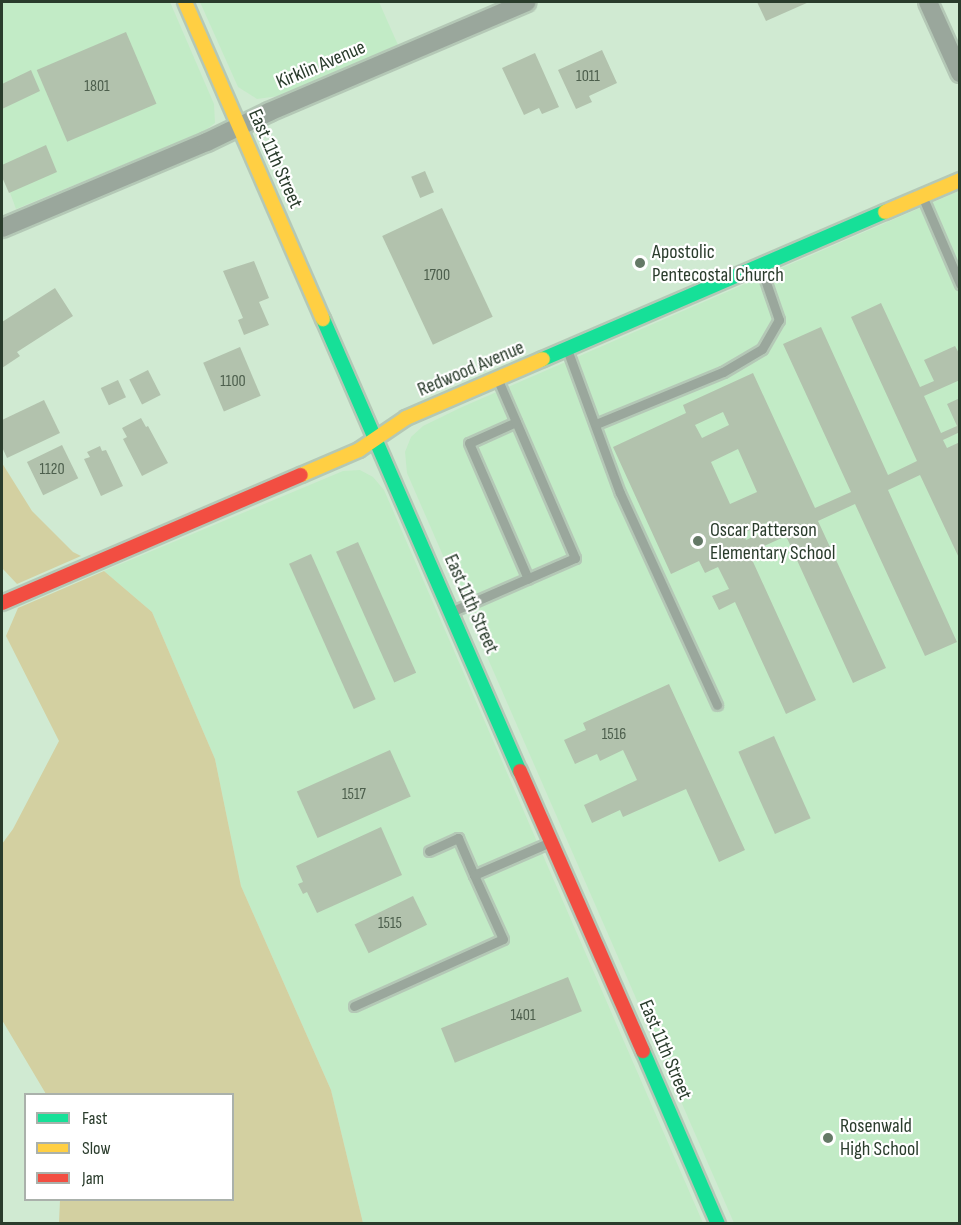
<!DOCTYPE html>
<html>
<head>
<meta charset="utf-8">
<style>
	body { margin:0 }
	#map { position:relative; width:961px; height:1225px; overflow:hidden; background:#d0ead2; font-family:"Sofia Sans Condensed",sans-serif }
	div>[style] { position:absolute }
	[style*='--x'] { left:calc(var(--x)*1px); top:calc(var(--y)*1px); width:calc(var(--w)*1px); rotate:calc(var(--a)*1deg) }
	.built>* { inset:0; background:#c2ebc6 }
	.green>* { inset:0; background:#d3d0a1 }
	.building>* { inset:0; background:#b2c2ad; transform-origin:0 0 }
	.roads { filter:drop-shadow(2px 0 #b4c8b6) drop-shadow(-2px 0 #b4c8b6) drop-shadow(0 2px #b4c8b6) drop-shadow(0 -2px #b4c8b6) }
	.lane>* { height:9px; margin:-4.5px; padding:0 4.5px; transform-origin:4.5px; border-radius:4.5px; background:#9aa79c }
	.street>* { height:18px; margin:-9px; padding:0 9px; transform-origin:9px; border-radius:9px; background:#9aa79c }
	.fast>* { height:14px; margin:-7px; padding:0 7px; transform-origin:7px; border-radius:7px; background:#16e098 }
	.slow>* { height:14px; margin:-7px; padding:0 7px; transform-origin:7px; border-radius:7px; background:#ffcf43 }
	.jam>* { height:14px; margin:-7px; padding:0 7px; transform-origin:7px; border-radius:7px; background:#f24e42 }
	.dots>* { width:16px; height:16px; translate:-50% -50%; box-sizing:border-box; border:3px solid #fff; border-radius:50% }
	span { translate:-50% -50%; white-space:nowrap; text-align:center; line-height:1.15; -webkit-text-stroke:4.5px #fff; paint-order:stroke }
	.number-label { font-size:16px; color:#4c5e4c }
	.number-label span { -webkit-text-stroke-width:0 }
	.street-label { font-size:20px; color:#2a3c2c }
	.poi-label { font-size:20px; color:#2a3c2c }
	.left { translate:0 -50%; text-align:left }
	.frame { position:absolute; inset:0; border:3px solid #2a3c2c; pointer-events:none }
	.legend { position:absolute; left:24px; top:1093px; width:210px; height:108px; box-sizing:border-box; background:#fff; border:2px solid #aab1ab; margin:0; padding:8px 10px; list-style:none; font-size:18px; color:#2a3c2c }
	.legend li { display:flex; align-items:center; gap:12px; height:30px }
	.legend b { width:30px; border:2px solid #aab1ab }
</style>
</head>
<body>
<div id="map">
	<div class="built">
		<div style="clip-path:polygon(2px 2px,170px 2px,214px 104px,215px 123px,203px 132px,16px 209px,2px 171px)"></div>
		<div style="clip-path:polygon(200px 2px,379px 2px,398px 45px,279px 96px,257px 99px,238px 87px)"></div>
		<div style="clip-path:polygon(959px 191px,959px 1223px,734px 1223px,407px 473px,405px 452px,411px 437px,423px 426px,462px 407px)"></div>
		<div style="clip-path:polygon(360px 470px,373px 477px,384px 490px,703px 1223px,363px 1223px,331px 1090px,241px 886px,215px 759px,152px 612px,104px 571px,343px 471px)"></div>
	</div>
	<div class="green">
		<div style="clip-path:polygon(2px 463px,32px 511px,73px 552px,81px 556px,17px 584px,2px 568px)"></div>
		<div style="clip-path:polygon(104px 571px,152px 612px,215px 759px,241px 886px,331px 1090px,363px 1223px,59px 1223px,60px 1200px,232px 1200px,232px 1094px,46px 1094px,2px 1020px,2px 844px,13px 829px,59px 741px,6px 636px,18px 608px)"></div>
	</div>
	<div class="building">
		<div style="clip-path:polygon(757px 2px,809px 2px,766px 21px)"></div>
		<div style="left:126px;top:32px;width:78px;height:97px;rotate:67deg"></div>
		<div style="clip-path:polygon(602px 50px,617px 83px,589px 96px,592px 102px,576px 109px,558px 70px)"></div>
		<div style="clip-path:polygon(535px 53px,559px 107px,542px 114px,539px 108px,524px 115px,502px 68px)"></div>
		<div style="clip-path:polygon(31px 70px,40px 91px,2px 109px,2px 84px)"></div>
		<div style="clip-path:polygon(46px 145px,57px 172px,9px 193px,2px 177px,2px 165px)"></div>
		<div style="left:425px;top:171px;width:23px;height:15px;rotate:67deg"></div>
		<div style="left:442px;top:208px;width:120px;height:66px;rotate:65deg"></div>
		<div style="clip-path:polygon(254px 261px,269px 298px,259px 302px,269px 325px,244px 335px,238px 320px,243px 318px,223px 271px)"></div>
		<div style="clip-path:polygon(55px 288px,73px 316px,17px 352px,20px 356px,2px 368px,2px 322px)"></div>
		<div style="clip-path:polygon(evenodd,881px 303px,920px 387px,934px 381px,924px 360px,955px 346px,960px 355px,960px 380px,924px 396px,941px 433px,957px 426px,947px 404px,960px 398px,960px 432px,943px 440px,947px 448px,960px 442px,960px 560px,920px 475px,888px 490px,957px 642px,925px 656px,855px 504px,818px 521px,886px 668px,853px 683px,786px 536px,749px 553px,816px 700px,786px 714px,735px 602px,719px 610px,712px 596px,729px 589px,718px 567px,705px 573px,699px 561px,671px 574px,613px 447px,686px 413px,683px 405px,753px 373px,815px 508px,851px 492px,783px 344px,821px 327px,888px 475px,917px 461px,851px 317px,881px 303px,723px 412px,729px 425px,702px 438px,695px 425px,723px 412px,881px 303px,738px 449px,757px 492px,730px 504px,711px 462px,738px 449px,881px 303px,771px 521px,774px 527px,746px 540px,743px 533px,771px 521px)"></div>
		<div style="left:240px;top:347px;width:53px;height:40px;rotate:67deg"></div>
		<div style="left:148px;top:370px;width:28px;height:21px;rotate:63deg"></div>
		<div style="left:118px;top:380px;width:19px;height:19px;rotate:65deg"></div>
		<div style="clip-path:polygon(44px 400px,60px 433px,7px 458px,2px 447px,2px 420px)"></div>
		<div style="clip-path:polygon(141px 418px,146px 427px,148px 426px,168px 463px,142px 476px,123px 439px,127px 437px,122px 428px)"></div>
		<div style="left:62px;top:445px;width:37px;height:39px;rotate:64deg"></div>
		<div style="clip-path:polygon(100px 446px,102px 451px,106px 450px,123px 486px,101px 496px,84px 459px,90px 457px,87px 452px)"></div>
		<div style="left:358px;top:542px;width:143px;height:24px;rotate:66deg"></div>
		<div style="left:311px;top:554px;width:159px;height:24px;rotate:66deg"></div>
		<div style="clip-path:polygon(669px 684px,745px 850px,719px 862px,686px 789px,623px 817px,620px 810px,592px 823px,584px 805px,637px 780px,623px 750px,600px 761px,597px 754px,575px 764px,564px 740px,586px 730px,583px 723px)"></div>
		<div style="left:774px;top:736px;width:90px;height:39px;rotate:66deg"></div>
		<div style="left:390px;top:750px;width:51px;height:102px;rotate:66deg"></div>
		<div style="clip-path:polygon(381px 827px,402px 875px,317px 913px,307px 892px,303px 894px,298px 884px,303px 882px,296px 866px)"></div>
		<div style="left:413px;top:896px;width:32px;height:65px;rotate:64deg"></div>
		<div style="left:568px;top:977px;width:37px;height:137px;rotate:68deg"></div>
	</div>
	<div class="roads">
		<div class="lane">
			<div style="--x:923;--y:198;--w:94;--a:66.7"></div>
			<div style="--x:568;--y:352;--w:150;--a:69.8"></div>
			<div style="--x:620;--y:493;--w:233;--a:65.4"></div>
			<div style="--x:516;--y:422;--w:51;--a:155.9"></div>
			<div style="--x:469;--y:443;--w:148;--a:66.5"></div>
			<div style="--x:596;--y:424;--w:137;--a:-22.3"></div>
			<div style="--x:723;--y:372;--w:45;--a:-30.5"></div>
			<div style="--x:762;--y:349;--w:34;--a:-60"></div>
			<div style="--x:779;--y:320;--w:55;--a:-109.1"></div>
			<div style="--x:453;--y:611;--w:133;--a:-23.5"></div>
			<div style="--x:575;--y:558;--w:194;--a:-113.4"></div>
			<div style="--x:429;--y:851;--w:32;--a:-24"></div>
			<div style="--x:458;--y:838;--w:40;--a:66.6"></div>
			<div style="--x:354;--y:1006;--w:163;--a:-24.2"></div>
			<div style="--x:503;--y:939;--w:70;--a:-114.4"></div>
			<div style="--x:474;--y:875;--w:81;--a:-23.4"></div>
		</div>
		<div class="street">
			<div style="--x:928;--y:2;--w:78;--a:65.7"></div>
			<div style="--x:2;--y:228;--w:222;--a:-22.8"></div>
			<div style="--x:207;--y:142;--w:69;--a:-25.8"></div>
			<div style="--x:269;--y:112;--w:280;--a:-23.1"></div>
		</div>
		<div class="fast">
			<div style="--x:323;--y:319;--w:493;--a:66.5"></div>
			<div style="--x:543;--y:359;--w:372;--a:-23.3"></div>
			<div style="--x:643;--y:1051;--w:189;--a:66.6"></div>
		</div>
		<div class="slow">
			<div style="--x:185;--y:2;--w:346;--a:66.5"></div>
			<div style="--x:885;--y:212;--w:82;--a:-23.1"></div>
			<div style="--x:301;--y:475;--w:63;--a:-23.3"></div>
			<div style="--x:359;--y:450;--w:57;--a:-34.2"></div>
			<div style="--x:406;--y:418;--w:149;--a:-23.3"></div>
		</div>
		<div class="jam">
			<div style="--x:2;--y:603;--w:325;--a:-23.2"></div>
			<div style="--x:520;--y:771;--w:306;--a:66.3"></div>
		</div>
	</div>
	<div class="dots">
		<div style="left:640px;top:263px;background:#647966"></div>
		<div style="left:698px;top:541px;background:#647966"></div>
		<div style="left:828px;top:1138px;background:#647966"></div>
	</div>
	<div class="number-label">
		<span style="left:588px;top:77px">1011</span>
		<span style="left:97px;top:87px">1801</span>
		<span style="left:437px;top:276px">1700</span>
		<span style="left:233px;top:382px">1100</span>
		<span style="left:52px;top:470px">1120</span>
		<span style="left:614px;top:735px">1516</span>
		<span style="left:354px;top:795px">1517</span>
		<span style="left:390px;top:924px">1515</span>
		<span style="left:523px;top:1016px">1401</span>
	</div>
	<div class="street-label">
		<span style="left:321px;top:65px;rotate:-23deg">Kirklin Avenue</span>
		<span style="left:275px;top:159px;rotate:66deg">East 11th Street</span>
		<span style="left:471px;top:369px;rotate:-23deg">Redwood Avenue</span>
		<span style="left:471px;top:604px;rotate:66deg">East 11th Street</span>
		<span style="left:665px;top:1050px;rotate:67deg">East 11th Street</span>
	</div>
	<div class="poi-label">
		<span class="left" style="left:652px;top:264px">Apostolic<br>Pentecostal Church</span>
		<span class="left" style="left:710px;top:542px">Oscar Patterson<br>Elementary School</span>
		<span class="left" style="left:840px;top:1138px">Rosenwald<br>High School</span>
	</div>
	<div class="frame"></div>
	<ul class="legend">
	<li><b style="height:8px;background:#16e098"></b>Fast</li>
	<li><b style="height:8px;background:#ffcf43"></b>Slow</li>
	<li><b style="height:8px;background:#f24e42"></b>Jam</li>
	</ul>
</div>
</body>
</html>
